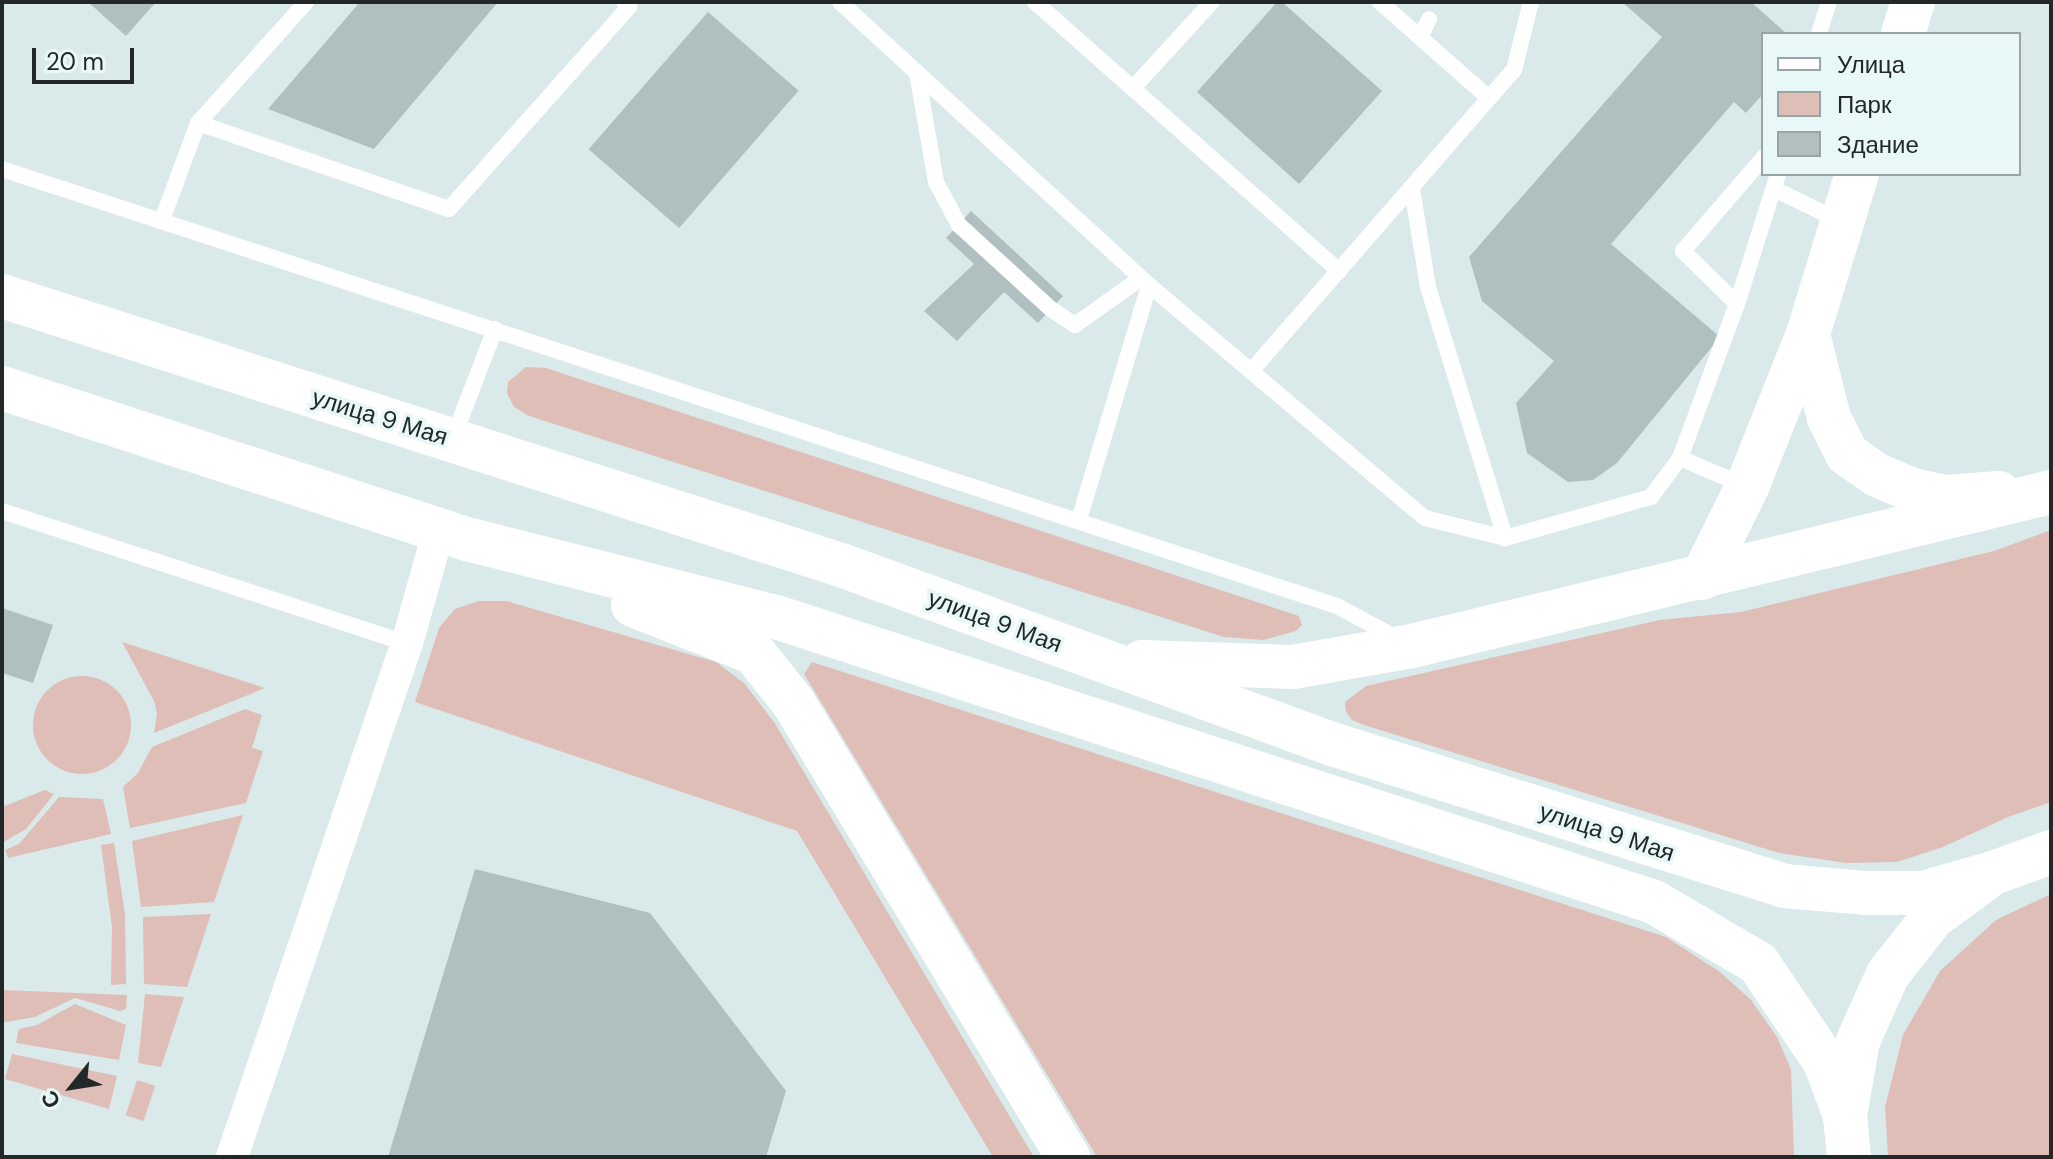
<!DOCTYPE html>
<html>
<head>
<meta charset="utf-8">
<style>
	body { margin:0 }
	#map { position:relative; width:2053px; height:1159px; overflow:hidden; background:#daeaea; font-family:"DM Sans",sans-serif }
	div>[style] { position:absolute }
	[style*='--x'] { left:calc(var(--x)*1px); top:calc(var(--y)*1px); width:calc(var(--w)*1px); rotate:calc(var(--a)*1deg) }
	.green>* { inset:0; background:#debeb7; transform-origin:0 0 }
	.round { border-radius:50% }
	.building>* { inset:0; background:#b0bfbf; transform-origin:0 0 }
	.lane>* { height:16px; margin:-8px; padding:0 8px; transform-origin:8px; border-radius:8px; background:#fff }
	.street>* { height:32px; margin:-16px; padding:0 16px; transform-origin:16px; border-radius:16px; background:#fff }
	.secondary>* { height:44px; margin:-22px; padding:0 22px; transform-origin:22px; border-radius:22px; background:#fff }
	.primary>* { height:44px; margin:-22px; padding:0 22px; transform-origin:22px; border-radius:22px; background:#fff }
	span { translate:-50% -50%; white-space:nowrap; text-align:center; line-height:1.15; -webkit-text-stroke:7px #e8f7f7; paint-order:stroke }
	.street-label { font-size:24px; color:#222828 }
	.frame { position:absolute; inset:0; border:4px solid #222828; pointer-events:none }
	.legend { position:absolute; left:1761px; top:32px; width:260px; height:144px; box-sizing:border-box; background:#e8f7f7; border:2px solid #99a4a4; margin:0; padding:10px 14px; list-style:none; font-size:24px; color:#222828 }
	.legend li { display:flex; align-items:center; gap:16px; height:40px }
	.legend b { width:40px; border:2px solid #99a4a4 }
	.north { position:absolute; left:32px; top:1047px; width:80px; height:80px; -webkit-text-stroke:6px #e8f7f7; paint-order:stroke; rotate:240deg; font-size:22px; font-weight:700; line-height:32px; text-align:center; color:#222828 }
	.north::after { content:''; display:block; margin:auto; width:28px; height:36px; background:#222828; clip-path:polygon(50% 0,100% 100%,50% 72%,0 100%) }
	.scale { position:absolute; left:32px; top:48px; width:102px; height:36px; box-sizing:border-box; border:4px solid #222828; border-top:0; padding-left:10px; font-size:24px; line-height:28px; white-space:nowrap; color:#222828; -webkit-text-stroke:6px #e8f7f7; paint-order:stroke }
</style>
</head>
<body>
<div id="map">
	<div class="green">
		<div style="clip-path:polygon(526px 367px,546px 368px,1299px 616px,1302px 625px,1296px 631px,1264px 640px,1224px 637px,529px 416px,514px 407px,507px 393px,508px 382px)"></div>
		<div style="clip-path:polygon(2051px 530px,2051px 802px,2008px 817px,1943px 847px,1897px 862px,1846px 863px,1779px 853px,1364px 725px,1352px 720px,1346px 712px,1345px 702px,1366px 686px,1660px 620px,1741px 612px,1994px 551px)"></div>
		<div style="clip-path:polygon(479px 601px,506px 601px,716px 662px,744px 683px,774px 722px,1034px 1157px,993px 1157px,797px 831px,415px 702px,439px 628px,455px 609px)"></div>
		<div style="clip-path:polygon(122px 642px,265px 688px,154px 733px,157px 713px,154px 701px)"></div>
		<div style="clip-path:polygon(812px 662px,1666px 937px,1720px 972px,1751px 1000px,1777px 1037px,1791px 1069px,1794px 1157px,1097px 1157px,804px 674px)"></div>
		<div class="round" style="left:33px;top:676px;width:98px;height:98px"></div>
		<div style="clip-path:polygon(245px 709px,262px 715px,252px 748px,263px 751px,246px 803px,130px 828px,123px 787px,138px 773px,152px 747px)"></div>
		<div style="clip-path:polygon(45px 790px,54px 794px,26px 829px,2px 843px,2px 807px)"></div>
		<div style="clip-path:polygon(59px 797px,103px 799px,111px 834px,8px 858px,5px 850px,19px 844px)"></div>
		<div style="clip-path:polygon(243px 815px,214px 902px,141px 907px,132px 841px)"></div>
		<div style="clip-path:polygon(114px 843px,125px 914px,126px 984px,111px 985px,112px 927px,101px 845px)"></div>
		<div style="clip-path:polygon(2051px 894px,2051px 1157px,1888px 1157px,1885px 1107px,1903px 1035px,1940px 971px,1996px 920px)"></div>
		<div style="clip-path:polygon(211px 914px,187px 987px,144px 984px,143px 917px)"></div>
		<div style="clip-path:polygon(2px 990px,127px 995px,126px 1009px,120px 1011px,75px 998px,35px 1017px,6px 1022px,2px 1021px)"></div>
		<div style="clip-path:polygon(145px 994px,184px 997px,161px 1067px,138px 1063px)"></div>
		<div style="clip-path:polygon(75px 1004px,126px 1025px,119px 1060px,16px 1043px,19px 1029px,37px 1025px)"></div>
		<div style="clip-path:polygon(12px 1054px,117px 1076px,109px 1109px,5px 1079px)"></div>
		<div style="left:137px;top:1080px;width:19px;height:37px;rotate:18deg"></div>
	</div>
	<div class="building">
		<div style="clip-path:polygon(88px 2px,156px 2px,126px 36px)"></div>
		<div style="clip-path:polygon(360px 2px,498px 2px,374px 149px,268px 109px)"></div>
		<div style="clip-path:polygon(1277px 2px,1282px 2px,1382px 91px,1299px 184px,1197px 92px)"></div>
		<div style="clip-path:polygon(1622px 2px,1751px 2px,1787px 34px,1763px 34px,1763px 94px,1746px 113px,1734px 102px,1611px 244px,1720px 337px,1617px 463px,1593px 480px,1568px 482px,1527px 453px,1516px 403px,1554px 361px,1482px 301px,1469px 257px,1662px 37px)"></div>
		<div style="left:708px;top:12px;width:120px;height:182px;rotate:41deg"></div>
		<div style="clip-path:polygon(971px 211px,1063px 296px,1038px 323px,1004px 292px,957px 341px,924px 311px,974px 264px,946px 238px)"></div>
		<div style="clip-path:polygon(2px 608px,53px 625px,33px 683px,2px 673px)"></div>
		<div style="clip-path:polygon(475px 869px,650px 913px,786px 1091px,766px 1157px,388px 1157px)"></div>
	</div>
	<div class="lane">
		<div style="--x:840;--y:2;--w:419;--a:42.5"></div>
		<div style="--x:1149;--y:285;--w:361;--a:40.2"></div>
		<div style="--x:1425;--y:518;--w:82;--a:14"></div>
		<div style="--x:1505;--y:538;--w:152;--a:-15.7"></div>
		<div style="--x:1651;--y:497;--w:49;--a:-53.4"></div>
		<div style="--x:1680;--y:458;--w:164;--a:-69.7"></div>
		<div style="--x:1737;--y:304;--w:136;--a:-72.5"></div>
		<div style="--x:1035;--y:2;--w:406;--a:41.5"></div>
		<div style="--x:1380;--y:2;--w:145;--a:41.4"></div>
		<div style="--x:1819;--y:34;--w:34;--a:-73"></div>
		<div style="--x:1420;--y:37;--w:20;--a:-63"></div>
		<div style="--x:917;--y:73;--w:111;--a:80.1"></div>
		<div style="--x:936;--y:182;--w:49;--a:61.9"></div>
		<div style="--x:959;--y:225;--w:125;--a:42.4"></div>
		<div style="--x:1051;--y:309;--w:29;--a:34"></div>
		<div style="--x:1075;--y:325;--w:81;--a:-35.5"></div>
		<div style="--x:1134;--y:87;--w:115;--a:-47.5"></div>
		<div style="--x:198;--y:123;--w:265;--a:18.9"></div>
		<div style="--x:449;--y:209;--w:271;--a:-48.3"></div>
		<div style="--x:629;--y:7;--w:7;--a:-135"></div>
		<div style="--x:2;--y:169;--w:1405;--a:18.13"></div>
		<div style="--x:1337;--y:606;--w:69;--a:28.4"></div>
		<div style="--x:1412;--y:189;--w:99;--a:80.7"></div>
		<div style="--x:1428;--y:287;--w:263;--a:72.9"></div>
		<div style="--x:1774;--y:189;--w:73;--a:25.9"></div>
		<div style="--x:162;--y:220;--w:103;--a:-69.6"></div>
		<div style="--x:198;--y:123;--w:162;--a:-48.2"></div>
		<div style="--x:1737;--y:304;--w:76;--a:-135.5"></div>
		<div style="--x:1683;--y:251;--w:123;--a:-49.3"></div>
		<div style="--x:1252;--y:370;--w:398;--a:-48.9"></div>
		<div style="--x:1514;--y:70;--w:70;--a:-76"></div>
		<div style="--x:453;--y:438;--w:117;--a:-68.9"></div>
		<div style="--x:1680;--y:458;--w:71;--a:23.3"></div>
		<div style="--x:2;--y:511;--w:426;--a:18.1"></div>
		<div style="--x:1079;--y:520;--w:245;--a:-73.4"></div>
	</div>
	<div class="street">
		<div style="--x:232;--y:1157;--w:543;--a:-71.2"></div>
		<div style="--x:407;--y:643;--w:117;--a:-74.2"></div>
	</div>
	<div class="secondary">
		<div style="--x:1903;--y:34;--w:34;--a:-73"></div>
		<div style="--x:1808;--y:334;--w:87;--a:76"></div>
		<div style="--x:1829;--y:418;--w:40;--a:63.4"></div>
		<div style="--x:1847;--y:454;--w:37;--a:35"></div>
		<div style="--x:1877;--y:475;--w:38;--a:23"></div>
		<div style="--x:1912;--y:490;--w:33;--a:12"></div>
		<div style="--x:1944;--y:497;--w:55;--a:-4.2"></div>
		<div style="--x:1702;--y:578;--w:102;--a:-63.7"></div>
		<div style="--x:1747;--y:487;--w:165;--a:-68.3"></div>
		<div style="--x:1808;--y:334;--w:167;--a:-73"></div>
	</div>
	<div class="primary">
		<div style="--x:2;--y:296;--w:881;--a:17.78"></div>
		<div style="--x:841;--y:565;--w:523;--a:20.03"></div>
		<div style="--x:1332;--y:744;--w:474;--a:17.4"></div>
		<div style="--x:1784;--y:886;--w:81;--a:4.9"></div>
		<div style="--x:1865;--y:893;--w:58;--a:0"></div>
		<div style="--x:1923;--y:893;--w:73;--a:-15.9"></div>
		<div style="--x:2;--y:388;--w:493;--a:18"></div>
		<div style="--x:471;--y:540;--w:315;--a:14.2"></div>
		<div style="--x:776;--y:617;--w:923;--a:17.98"></div>
		<div style="--x:1654;--y:902;--w:121;--a:30.4"></div>
		<div style="--x:1758;--y:963;--w:120;--a:55.9"></div>
		<div style="--x:1825;--y:1062;--w:58;--a:69.7"></div>
		<div style="--x:633;--y:605;--w:130;--a:21.6"></div>
		<div style="--x:754;--y:653;--w:63;--a:51.5"></div>
		<div style="--x:793;--y:702;--w:532;--a:58.85"></div>
		<div style="--x:1142;--y:662;--w:151;--a:1.9"></div>
		<div style="--x:1293;--y:667;--w:121;--a:-10"></div>
		<div style="--x:1412;--y:646;--w:657;--a:-13.55"></div>
		<div style="--x:1849;--y:1157;--w:41;--a:-95.6"></div>
		<div style="--x:1845;--y:1116;--w:76;--a:-80.2"></div>
		<div style="--x:1858;--y:1041;--w:73;--a:-65.9"></div>
		<div style="--x:1888;--y:974;--w:73;--a:-51.7"></div>
		<div style="--x:1933;--y:917;--w:74;--a:-36.3"></div>
		<div style="--x:1993;--y:873;--w:62;--a:-19.9"></div>
	</div>
	<div class="street-label">
		<span style="left:380px;top:417px;rotate:17deg">улица 9 Мая</span>
		<span style="left:995px;top:621px;rotate:20deg">улица 9 Мая</span>
		<span style="left:1607px;top:832px;rotate:18deg">улица 9 Мая</span>
	</div>
	<div class="frame"></div>
	<ul class="legend">
	<li><b style="height:10px;background:#fff"></b>Улица</li>
	<li><b style="height:22px;background:#debeb7"></b>Парк</li>
	<li><b style="height:22px;background:#b0bfbf"></b>Здание</li>
	</ul>
	<div class="north">С</div>
	<div class="scale">20 m</div>
</div>
</body>
</html>
